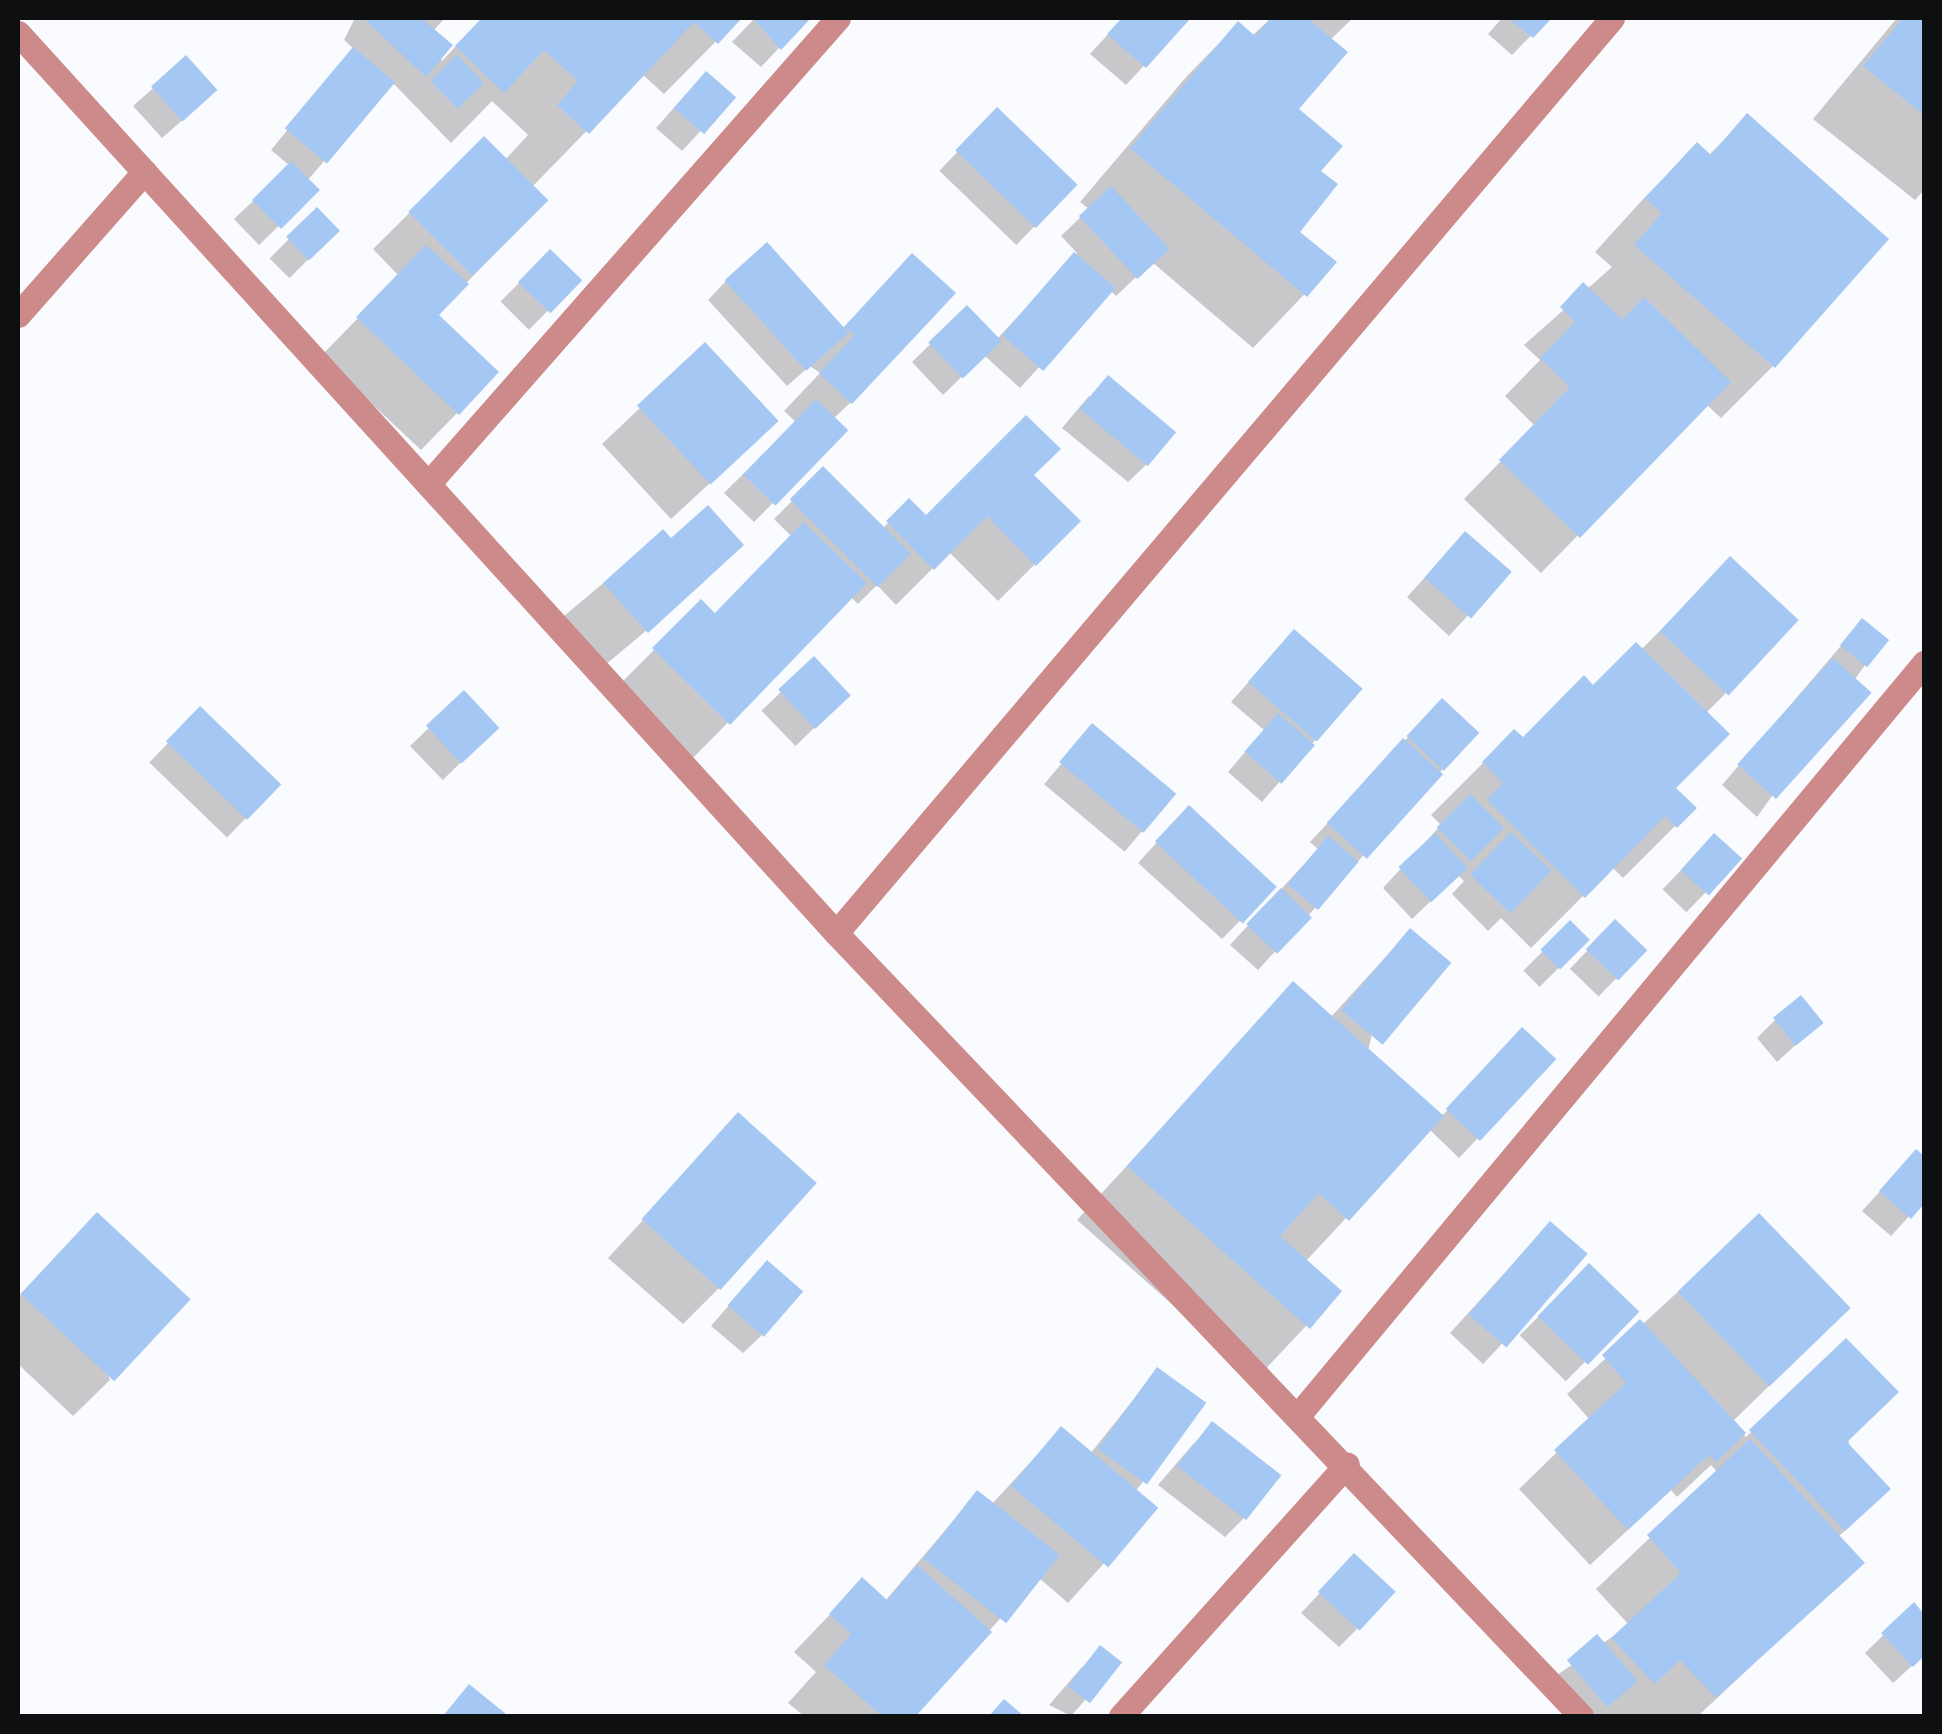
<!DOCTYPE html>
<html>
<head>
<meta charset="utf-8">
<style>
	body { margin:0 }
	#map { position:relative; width:1942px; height:1734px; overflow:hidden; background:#fafbfe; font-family:Ubuntu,sans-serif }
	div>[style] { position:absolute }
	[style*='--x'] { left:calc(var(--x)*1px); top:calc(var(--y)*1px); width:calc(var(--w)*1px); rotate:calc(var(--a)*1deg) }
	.shadow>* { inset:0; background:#0003; transform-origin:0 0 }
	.building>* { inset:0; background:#a5c7f3; transform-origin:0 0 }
	.street>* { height:25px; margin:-12.5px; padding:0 12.5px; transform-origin:12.5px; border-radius:12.5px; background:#cc8a8a }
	span { translate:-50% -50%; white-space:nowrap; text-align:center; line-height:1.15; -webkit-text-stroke:10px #fafbfe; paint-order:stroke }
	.frame { position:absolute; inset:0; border:20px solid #0d0f10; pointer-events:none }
</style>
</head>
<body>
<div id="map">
	<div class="shadow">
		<div style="clip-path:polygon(355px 18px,445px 18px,433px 31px,442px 61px,482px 18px,739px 18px,664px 94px,642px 74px,532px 187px,545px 200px,436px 315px,457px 413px,421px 450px,321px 356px,399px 276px,373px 249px,484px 139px,505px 160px,528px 135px,492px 101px,451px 143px,392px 82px,307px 181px,316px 190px,259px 245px,234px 219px,290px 166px,271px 150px,354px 49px,344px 40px)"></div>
		<div style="clip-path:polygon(755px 18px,807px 18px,761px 67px,732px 42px)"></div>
		<div style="clip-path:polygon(1123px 18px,1187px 19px,1126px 85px,1090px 54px)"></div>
		<div style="clip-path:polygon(1271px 18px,1353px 18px,1330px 40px,1295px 110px,1317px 172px,1296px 232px,1334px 263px,1253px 348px,1152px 262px,1116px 296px,1110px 290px,1020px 388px,984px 355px,943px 395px,912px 362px,967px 308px,997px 339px,1077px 253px,1061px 236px,1089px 209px,1080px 202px,1187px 76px,1238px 24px,1252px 36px)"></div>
		<div style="clip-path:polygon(1502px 18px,1548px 18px,1512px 55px,1488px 34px)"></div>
		<div style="clip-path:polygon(1897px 18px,1924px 18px,1924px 190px,1915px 200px,1813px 119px)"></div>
		<div style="clip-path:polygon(186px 59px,195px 109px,162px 138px,133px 106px)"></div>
		<div style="clip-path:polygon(687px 93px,732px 97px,682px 151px,656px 128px)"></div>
		<div style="left:997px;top:111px;width:107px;height:83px;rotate:44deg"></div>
		<div style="clip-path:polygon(1747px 117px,1773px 366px,1721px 418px,1706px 404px,1541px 573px,1464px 499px,1535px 426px,1505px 396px,1540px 360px,1524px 345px,1612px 267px,1595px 252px,1645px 197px,1697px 145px,1708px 156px)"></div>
		<div style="left:317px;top:211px;width:28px;height:67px;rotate:45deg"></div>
		<div style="left:550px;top:252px;width:40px;height:70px;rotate:45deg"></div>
		<div style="clip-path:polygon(912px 256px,851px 402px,833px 419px,845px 430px,754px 522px,724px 493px,796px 422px,784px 411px,820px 373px,810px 366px,787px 386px,708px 300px,726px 281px,842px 329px)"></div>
		<div style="clip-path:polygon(705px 346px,738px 457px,671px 519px,602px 444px)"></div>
		<div style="clip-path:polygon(1089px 396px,1147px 464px,1128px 482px,1062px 428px)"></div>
		<div style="clip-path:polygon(823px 470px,882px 529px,909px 502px,926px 519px,1031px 475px,1078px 521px,998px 601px,949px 552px,896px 605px,877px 585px,858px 604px,851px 597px,691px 760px,617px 687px,701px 603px,715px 616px,792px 537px,774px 519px)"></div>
		<div style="left:663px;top:533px;width:64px;height:130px;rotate:50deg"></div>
		<div style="clip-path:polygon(1447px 553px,1508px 572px,1449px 636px,1407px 597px)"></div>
		<div style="clip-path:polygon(1730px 559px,1725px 694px,1705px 714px,1673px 788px,1693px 808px,1623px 878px,1612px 867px,1531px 948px,1501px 918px,1488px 931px,1452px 894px,1464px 881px,1458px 875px,1412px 919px,1383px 888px,1441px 825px,1431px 815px,1514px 732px,1522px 740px,1641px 650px)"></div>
		<div style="clip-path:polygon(1862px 621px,1865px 665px,1757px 817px,1722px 785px)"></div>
		<div style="clip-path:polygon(1276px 651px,1360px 688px,1262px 802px,1228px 772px,1264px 730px,1231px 702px)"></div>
		<div style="left:814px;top:660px;width:49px;height:73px;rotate:46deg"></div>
		<div style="left:464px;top:694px;width:47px;height:75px;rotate:46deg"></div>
		<div style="left:200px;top:710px;width:108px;height:73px;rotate:44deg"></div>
		<div style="clip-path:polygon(1424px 720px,1476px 733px,1258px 970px,1230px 945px,1318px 849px,1310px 842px)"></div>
		<div style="left:1093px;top:726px;width:105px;height:76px;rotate:40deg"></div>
		<div style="clip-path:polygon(1171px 827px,1273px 887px,1222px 939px,1138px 863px)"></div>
		<div style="left:1714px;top:836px;width:33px;height:74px;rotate:44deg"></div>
		<div style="left:1615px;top:922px;width:40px;height:65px;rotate:44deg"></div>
		<div style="left:1570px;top:924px;width:23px;height:66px;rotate:45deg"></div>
		<div style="clip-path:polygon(1392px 950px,1368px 1051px,1441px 1117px,1504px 1049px,1553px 1059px,1459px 1158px,1429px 1129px,1305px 1262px,1338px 1292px,1256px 1379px,1077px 1220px,1293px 985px,1330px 1018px)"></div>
		<div style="clip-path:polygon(1775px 1020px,1821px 1022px,1777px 1062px,1757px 1038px)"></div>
		<div style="clip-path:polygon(739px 1116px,720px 1287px,683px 1324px,608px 1258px)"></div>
		<div style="clip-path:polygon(1916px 1152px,1924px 1159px,1924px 1200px,1891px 1236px,1862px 1211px)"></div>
		<div style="clip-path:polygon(1759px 1217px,1811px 1345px,1732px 1422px,1746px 1437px,1846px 1342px,1851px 1525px,1838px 1537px,1861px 1563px,1698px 1716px,1581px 1716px,1550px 1680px,1629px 1625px,1596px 1589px,1718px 1473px,1711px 1465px,1677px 1497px,1671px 1490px,1590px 1565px,1519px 1489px,1590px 1420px,1567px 1394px)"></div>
		<div style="clip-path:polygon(1532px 1243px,1501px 1345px,1483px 1364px,1450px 1333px)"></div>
		<div style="clip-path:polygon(60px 1252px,110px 1380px,73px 1416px,18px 1364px,18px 1297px)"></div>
		<div style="left:1589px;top:1266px;width:65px;height:98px;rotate:45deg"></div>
		<div style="clip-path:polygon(749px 1282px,762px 1335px,743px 1353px,711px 1326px)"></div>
		<div style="clip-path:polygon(1157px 1370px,1203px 1404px,1135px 1492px,1154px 1508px,1068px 1603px,1038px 1577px,912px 1716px,804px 1716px,788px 1703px,816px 1672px,794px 1652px,862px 1581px,885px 1601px,977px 1493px,991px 1505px,1061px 1429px,1090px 1454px)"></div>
		<div style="clip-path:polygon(1194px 1443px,1244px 1518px,1225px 1537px,1158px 1485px)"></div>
		<div style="clip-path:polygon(1336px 1576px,1357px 1629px,1339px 1647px,1301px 1613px)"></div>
		<div style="clip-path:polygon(1913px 1606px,1924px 1618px,1924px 1655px,1893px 1683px,1865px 1653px)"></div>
		<div style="clip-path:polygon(1118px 1663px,1071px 1716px,1049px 1705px,1082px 1667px)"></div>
	</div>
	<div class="building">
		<div style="clip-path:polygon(363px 18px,421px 18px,453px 45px,426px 77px)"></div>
		<div style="clip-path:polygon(482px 18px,742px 18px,718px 44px,694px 22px,589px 134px,557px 105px,578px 81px,544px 50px,504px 93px,455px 46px)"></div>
		<div style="clip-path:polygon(753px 18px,811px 18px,781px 50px)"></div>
		<div style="clip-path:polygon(1122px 18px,1188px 18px,1190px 19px,1146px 68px,1107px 34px)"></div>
		<div style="clip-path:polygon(1271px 18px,1307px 18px,1348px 52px,1299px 109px,1343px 146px,1321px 171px,1338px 184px,1300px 232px,1337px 262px,1307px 297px,1130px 148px,1238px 21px,1255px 36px)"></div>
		<div style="clip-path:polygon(1508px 18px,1552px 18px,1533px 38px)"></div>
		<div style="clip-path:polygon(1903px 18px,1924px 18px,1924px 115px,1863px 66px)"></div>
		<div style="left:353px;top:47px;width:55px;height:106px;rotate:40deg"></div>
		<div style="left:186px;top:55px;width:47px;height:47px;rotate:48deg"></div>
		<div style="left:457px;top:55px;width:39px;height:37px;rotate:46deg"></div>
		<div style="left:706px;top:71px;width:40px;height:49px;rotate:41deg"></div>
		<div style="left:997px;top:107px;width:112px;height:60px;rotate:44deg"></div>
		<div style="clip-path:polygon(1747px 113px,1889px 239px,1775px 368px,1634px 245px,1662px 213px,1645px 198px,1697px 142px,1711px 155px)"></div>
		<div style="left:484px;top:136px;width:91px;height:107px;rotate:45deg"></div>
		<div style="left:291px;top:161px;width:41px;height:55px;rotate:45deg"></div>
		<div style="left:1111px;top:186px;width:86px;height:44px;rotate:47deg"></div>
		<div style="left:317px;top:207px;width:33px;height:43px;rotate:46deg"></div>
		<div style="left:767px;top:242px;width:122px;height:57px;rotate:48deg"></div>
		<div style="clip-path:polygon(426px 245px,469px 284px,439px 315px,499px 372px,459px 415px,356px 317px)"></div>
		<div style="left:550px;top:249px;width:45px;height:46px;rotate:44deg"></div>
		<div style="left:1074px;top:252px;width:55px;height:110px;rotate:41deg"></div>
		<div style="clip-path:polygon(912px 253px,956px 293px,852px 404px,819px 373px,855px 335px,844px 327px)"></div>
		<div style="clip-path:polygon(1583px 282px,1622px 320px,1644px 297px,1731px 382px,1580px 538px,1499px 460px,1570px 387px,1540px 358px,1575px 322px,1560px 307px)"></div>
		<div style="left:967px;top:305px;width:50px;height:54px;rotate:46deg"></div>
		<div style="left:705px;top:342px;width:108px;height:93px;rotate:47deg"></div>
		<div style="left:1108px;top:375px;width:89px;height:44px;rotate:40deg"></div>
		<div style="left:816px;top:399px;width:45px;height:105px;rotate:44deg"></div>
		<div style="clip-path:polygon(1026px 415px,1061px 449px,1034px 475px,1081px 521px,1036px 566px,987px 516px,934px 570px,886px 521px,909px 498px,926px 515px)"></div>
		<div style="left:823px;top:466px;width:124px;height:47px;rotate:45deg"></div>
		<div style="clip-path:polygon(708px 505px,744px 545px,648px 633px,603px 583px,663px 529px,671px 538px)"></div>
		<div style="clip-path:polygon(803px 522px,867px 583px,730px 725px,652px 648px,701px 599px,715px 613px)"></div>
		<div style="left:1465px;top:531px;width:62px;height:62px;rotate:41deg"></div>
		<div style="left:1730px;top:556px;width:94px;height:103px;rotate:43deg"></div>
		<div style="left:1862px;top:618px;width:35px;height:35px;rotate:39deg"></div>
		<div style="left:1294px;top:629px;width:91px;height:70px;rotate:41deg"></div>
		<div style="clip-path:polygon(1636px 642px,1730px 734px,1676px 788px,1697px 808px,1677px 828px,1665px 816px,1585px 898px,1487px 800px,1503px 783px,1482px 762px,1514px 729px,1523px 737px,1584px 675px,1593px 685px)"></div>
		<div style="left:814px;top:656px;width:54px;height:49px;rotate:47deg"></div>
		<div style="left:1833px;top:658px;width:52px;height:143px;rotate:42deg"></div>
		<div style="left:464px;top:690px;width:52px;height:52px;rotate:47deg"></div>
		<div style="left:1442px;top:698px;width:51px;height:52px;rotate:43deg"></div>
		<div style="left:200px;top:706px;width:113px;height:49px;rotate:44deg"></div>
		<div style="left:1278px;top:713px;width:49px;height:51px;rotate:41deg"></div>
		<div style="left:1092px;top:723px;width:110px;height:51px;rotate:40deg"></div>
		<div style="left:1403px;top:738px;width:54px;height:114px;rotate:42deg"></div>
		<div style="left:1470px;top:794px;width:48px;height:47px;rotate:45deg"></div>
		<div style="left:1189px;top:805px;width:120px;height:50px;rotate:43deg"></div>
		<div style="left:1511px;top:832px;width:56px;height:59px;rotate:44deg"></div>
		<div style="left:1435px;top:833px;width:48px;height:50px;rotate:47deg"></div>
		<div style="left:1714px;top:833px;width:38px;height:50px;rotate:42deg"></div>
		<div style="left:1328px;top:836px;width:40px;height:63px;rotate:40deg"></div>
		<div style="left:1281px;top:888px;width:43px;height:50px;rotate:44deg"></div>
		<div style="left:1615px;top:919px;width:45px;height:42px;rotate:44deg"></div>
		<div style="left:1570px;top:920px;width:28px;height:42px;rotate:45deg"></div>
		<div style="left:1410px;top:928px;width:54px;height:107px;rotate:40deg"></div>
		<div style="clip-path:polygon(1293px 981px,1444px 1116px,1349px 1221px,1319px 1193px,1280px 1236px,1342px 1291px,1310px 1329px,1127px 1166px)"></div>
		<div style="left:1801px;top:995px;width:36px;height:36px;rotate:51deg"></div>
		<div style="left:1522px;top:1027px;width:47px;height:112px;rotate:43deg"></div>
		<div style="left:738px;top:1112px;width:106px;height:144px;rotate:42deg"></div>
		<div style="clip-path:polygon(1916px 1149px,1924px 1156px,1924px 1204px,1911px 1219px,1879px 1191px)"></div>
		<div style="left:97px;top:1212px;width:128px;height:112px;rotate:43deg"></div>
		<div style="left:1759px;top:1213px;width:132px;height:113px;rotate:46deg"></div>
		<div style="left:1550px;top:1221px;width:50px;height:124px;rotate:41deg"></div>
		<div style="left:767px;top:1260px;width:48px;height:60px;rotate:41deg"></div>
		<div style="left:1589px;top:1263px;width:70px;height:74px;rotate:44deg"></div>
		<div style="clip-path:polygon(1640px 1319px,1746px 1433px,1716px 1462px,1709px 1455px,1628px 1530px,1554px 1450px,1626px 1383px,1602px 1355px)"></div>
		<div style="clip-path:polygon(1846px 1338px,1899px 1392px,1847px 1442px,1891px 1489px,1845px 1531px,1749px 1430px)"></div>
		<div style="left:1157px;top:1367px;width:61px;height:101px;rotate:36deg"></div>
		<div style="left:1212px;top:1421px;width:88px;height:57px;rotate:38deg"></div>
		<div style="left:1061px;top:1426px;width:127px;height:78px;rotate:40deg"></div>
		<div style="clip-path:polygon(1750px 1439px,1865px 1563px,1716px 1698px,1680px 1660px,1655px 1684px,1611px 1638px,1681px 1573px,1647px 1535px)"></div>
		<div style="left:977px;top:1490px;width:105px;height:87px;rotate:38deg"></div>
		<div style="left:1354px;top:1553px;width:57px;height:53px;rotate:43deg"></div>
		<div style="clip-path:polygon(917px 1565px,992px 1632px,916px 1716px,882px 1716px,824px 1665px,851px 1634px,829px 1614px,862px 1577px,887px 1600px)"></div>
		<div style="clip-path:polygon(1914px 1602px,1924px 1614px,1924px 1656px,1913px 1667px,1881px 1633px)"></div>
		<div style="left:1597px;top:1634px;width:62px;height:40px;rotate:49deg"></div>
		<div style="left:1100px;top:1645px;width:28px;height:52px;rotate:38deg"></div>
		<div style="clip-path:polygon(469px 1684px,506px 1714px,504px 1716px,443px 1716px)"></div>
		<div style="clip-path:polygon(1004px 1699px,1024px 1716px,989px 1716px)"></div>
	</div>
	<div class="street">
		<div style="--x:18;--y:33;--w:1216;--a:47.73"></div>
		<div style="--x:836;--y:933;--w:1081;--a:46.42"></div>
		<div style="--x:18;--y:315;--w:191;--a:-48.6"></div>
		<div style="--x:428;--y:484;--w:621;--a:-48.66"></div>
		<div style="--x:836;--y:933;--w:1200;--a:-49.7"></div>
		<div style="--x:1300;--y:1413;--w:976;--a:-50.24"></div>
		<div style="--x:1121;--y:1716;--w:338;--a:-48.1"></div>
	</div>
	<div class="frame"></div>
</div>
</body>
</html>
